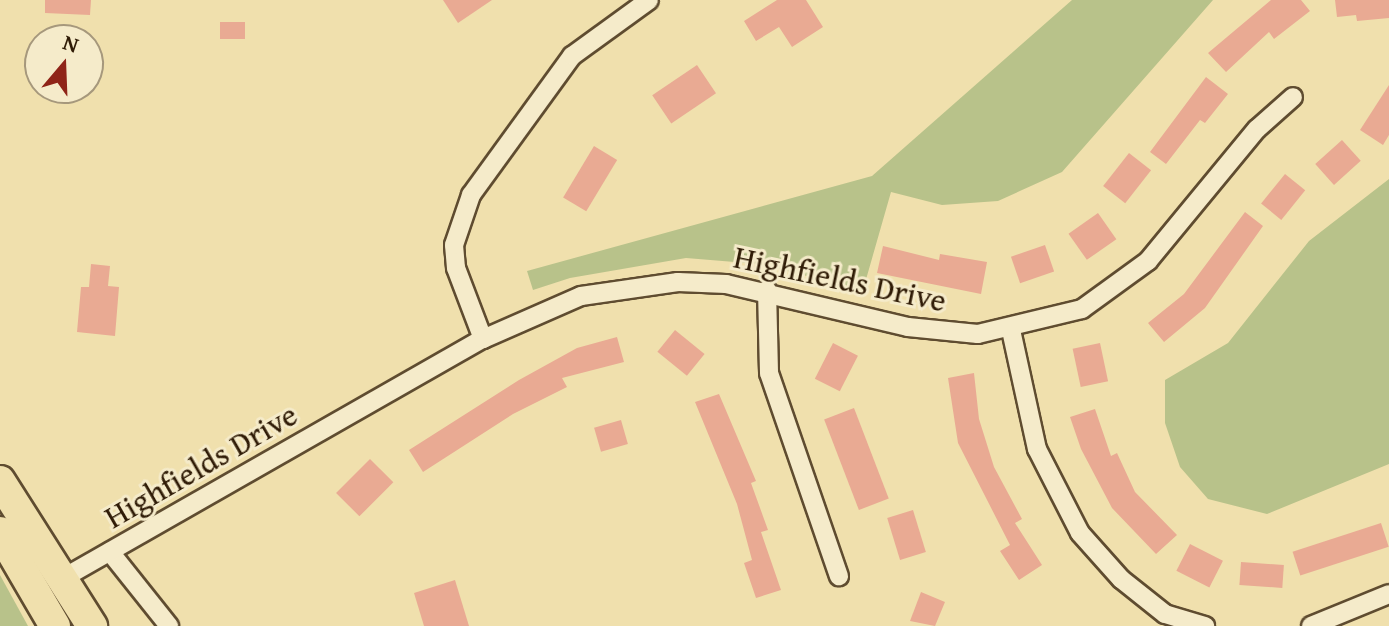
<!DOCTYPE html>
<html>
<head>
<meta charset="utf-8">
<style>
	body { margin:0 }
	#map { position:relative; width:1389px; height:626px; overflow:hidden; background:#f0e0ad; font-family:"Gentium Book Plus",serif }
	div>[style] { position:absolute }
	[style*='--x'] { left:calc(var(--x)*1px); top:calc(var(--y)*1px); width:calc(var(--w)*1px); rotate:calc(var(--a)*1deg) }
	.green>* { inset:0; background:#b8c28a }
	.building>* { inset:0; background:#e9aa93; transform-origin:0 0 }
	.roads { filter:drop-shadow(2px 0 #5f4c30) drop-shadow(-2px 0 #5f4c30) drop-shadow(0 2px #5f4c30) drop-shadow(0 -2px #5f4c30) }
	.street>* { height:18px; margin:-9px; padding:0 9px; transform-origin:9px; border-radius:9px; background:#f5ebca }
	.primary>* { height:30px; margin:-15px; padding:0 15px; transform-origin:15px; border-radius:15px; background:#f0e0ad }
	span { translate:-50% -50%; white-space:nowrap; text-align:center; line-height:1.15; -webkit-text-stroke:6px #f5ebca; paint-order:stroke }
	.street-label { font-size:32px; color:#2f1b06 }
	.north { position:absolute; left:24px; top:24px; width:80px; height:80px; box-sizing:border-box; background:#f5ebca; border:2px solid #a6987c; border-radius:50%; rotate:19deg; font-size:22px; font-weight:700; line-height:32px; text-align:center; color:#2f1b06 }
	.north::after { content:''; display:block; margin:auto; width:28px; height:36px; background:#8f2418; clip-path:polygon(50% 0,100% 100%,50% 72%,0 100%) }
</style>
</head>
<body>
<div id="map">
	<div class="green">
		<div style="clip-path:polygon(1072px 0,1213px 0,1062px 172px,998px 201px,942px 205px,891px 192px,863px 290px,759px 264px,686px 258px,570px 278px,533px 290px,527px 271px,872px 176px)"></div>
		<div style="clip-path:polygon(1389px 179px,1389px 464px,1267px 514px,1208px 499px,1180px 467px,1165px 423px,1165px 380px,1228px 343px,1309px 241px)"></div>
		<div style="clip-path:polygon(0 575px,28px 626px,0 626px)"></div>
	</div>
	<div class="building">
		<div style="clip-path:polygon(45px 0,91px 0,90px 15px,45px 13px)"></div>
		<div style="clip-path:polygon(443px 0,492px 0,458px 23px)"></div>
		<div style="clip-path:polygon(777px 0,806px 0,823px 27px,792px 47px,779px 27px,756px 41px,744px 21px)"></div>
		<div style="clip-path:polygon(1271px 0,1301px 0,1310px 11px,1274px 39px,1269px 32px,1226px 72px,1208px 53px)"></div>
		<div style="clip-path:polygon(1335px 0,1389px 0,1389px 18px,1357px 21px,1356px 15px,1337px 17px)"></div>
		<div style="left:245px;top:22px;width:17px;height:25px;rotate:90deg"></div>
		<div style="left:697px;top:65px;width:34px;height:54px;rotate:56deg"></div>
		<div style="clip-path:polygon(1206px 77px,1228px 94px,1205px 123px,1200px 120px,1166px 164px,1150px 152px)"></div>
		<div style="clip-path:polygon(1389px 85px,1389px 135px,1383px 145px,1360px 130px)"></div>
		<div style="left:1342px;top:140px;width:28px;height:36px;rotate:48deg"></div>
		<div style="left:594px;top:146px;width:27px;height:60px;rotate:31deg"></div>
		<div style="left:1129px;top:153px;width:28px;height:42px;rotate:38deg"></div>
		<div style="left:1285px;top:174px;width:26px;height:38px;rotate:39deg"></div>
		<div style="clip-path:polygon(1245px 212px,1263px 226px,1205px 308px,1164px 342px,1148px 323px,1184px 294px)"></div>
		<div style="left:1098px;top:213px;width:32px;height:36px;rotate:55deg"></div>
		<div style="left:1045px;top:245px;width:28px;height:36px;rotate:71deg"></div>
		<div style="clip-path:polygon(883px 246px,939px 260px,940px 254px,987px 262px,981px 294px,877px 273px)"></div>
		<div style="clip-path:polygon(91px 264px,110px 266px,108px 286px,119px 287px,115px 336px,77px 332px,81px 287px,89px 287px)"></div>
		<div style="left:675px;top:330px;width:38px;height:28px;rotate:39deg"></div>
		<div style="clip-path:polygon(617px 337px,624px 362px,562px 378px,567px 387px,513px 414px,423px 472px,409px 450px,519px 380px,577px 348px)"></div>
		<div style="left:833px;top:343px;width:28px;height:40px;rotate:27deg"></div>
		<div style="left:1100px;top:343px;width:39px;height:28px;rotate:78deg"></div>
		<div style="clip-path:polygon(974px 373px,979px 419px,994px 467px,1022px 519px,1015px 523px,1042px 565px,1019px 580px,1000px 551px,1010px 545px,958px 443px,948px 378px)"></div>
		<div style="clip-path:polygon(719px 394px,756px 481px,751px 483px,768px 530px,761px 532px,781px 590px,756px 598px,744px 563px,752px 560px,737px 504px,695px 402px)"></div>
		<div style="left:854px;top:408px;width:97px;height:32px;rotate:69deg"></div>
		<div style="clip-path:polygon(1095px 409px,1111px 456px,1117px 453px,1135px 492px,1177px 535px,1156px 554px,1112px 508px,1081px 449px,1070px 417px)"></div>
		<div style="left:621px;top:420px;width:25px;height:28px;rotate:74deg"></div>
		<div style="left:370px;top:459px;width:33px;height:48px;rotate:45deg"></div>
		<div style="left:913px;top:510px;width:44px;height:27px;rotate:73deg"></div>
		<div style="left:1381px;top:523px;width:25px;height:93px;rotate:72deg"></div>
		<div style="left:1190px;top:544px;width:37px;height:30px;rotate:27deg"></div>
		<div style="left:1241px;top:562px;width:43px;height:23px;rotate:4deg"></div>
		<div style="clip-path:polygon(455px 580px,469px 626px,424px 626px,414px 593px)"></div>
		<div style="clip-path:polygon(921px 592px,945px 602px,935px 626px,910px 621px)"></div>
	</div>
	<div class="roads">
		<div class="street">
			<div style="--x:767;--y:290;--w:83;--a:88.6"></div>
			<div style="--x:769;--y:373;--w:215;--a:71"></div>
			<div style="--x:1011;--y:330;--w:122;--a:77.7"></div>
			<div style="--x:1037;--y:449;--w:94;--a:62.9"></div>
			<div style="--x:1080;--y:533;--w:62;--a:48.3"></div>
			<div style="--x:1121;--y:579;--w:56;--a:38.5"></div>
			<div style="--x:1165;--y:614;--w:42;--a:16.7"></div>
			<div style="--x:483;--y:339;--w:76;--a:-110.8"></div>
			<div style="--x:456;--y:268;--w:23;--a:-95"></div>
			<div style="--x:454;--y:245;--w:53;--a:-71.2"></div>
			<div style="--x:471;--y:195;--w:172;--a:-54"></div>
			<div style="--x:572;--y:56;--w:95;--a:-36"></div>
			<div style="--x:110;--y:552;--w:95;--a:51.4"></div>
			<div style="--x:65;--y:577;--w:481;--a:-29.7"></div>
			<div style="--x:483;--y:339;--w:107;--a:-23.7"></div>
			<div style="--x:581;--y:296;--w:98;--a:-8.2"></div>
			<div style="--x:678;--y:282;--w:48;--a:2.4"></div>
			<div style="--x:726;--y:284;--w:187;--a:13.3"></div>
			<div style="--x:908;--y:327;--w:70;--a:5.7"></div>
			<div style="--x:978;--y:334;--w:107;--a:-13.5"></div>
			<div style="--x:1082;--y:309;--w:82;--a:-36"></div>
			<div style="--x:1148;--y:261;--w:171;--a:-50.5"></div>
			<div style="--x:1257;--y:129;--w:48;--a:-41.6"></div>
			<div style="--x:1311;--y:626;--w:84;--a:-22.3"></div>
		</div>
		<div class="primary">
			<div style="--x:0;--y:481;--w:172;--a:57.6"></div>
			<div style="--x:0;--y:532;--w:109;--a:59.7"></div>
		</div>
	</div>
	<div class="street-label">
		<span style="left:840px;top:279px;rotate:12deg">Highfields Drive</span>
		<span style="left:201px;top:466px;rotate:-30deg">Highfields Drive</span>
	</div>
	<div class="north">N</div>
</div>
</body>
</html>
